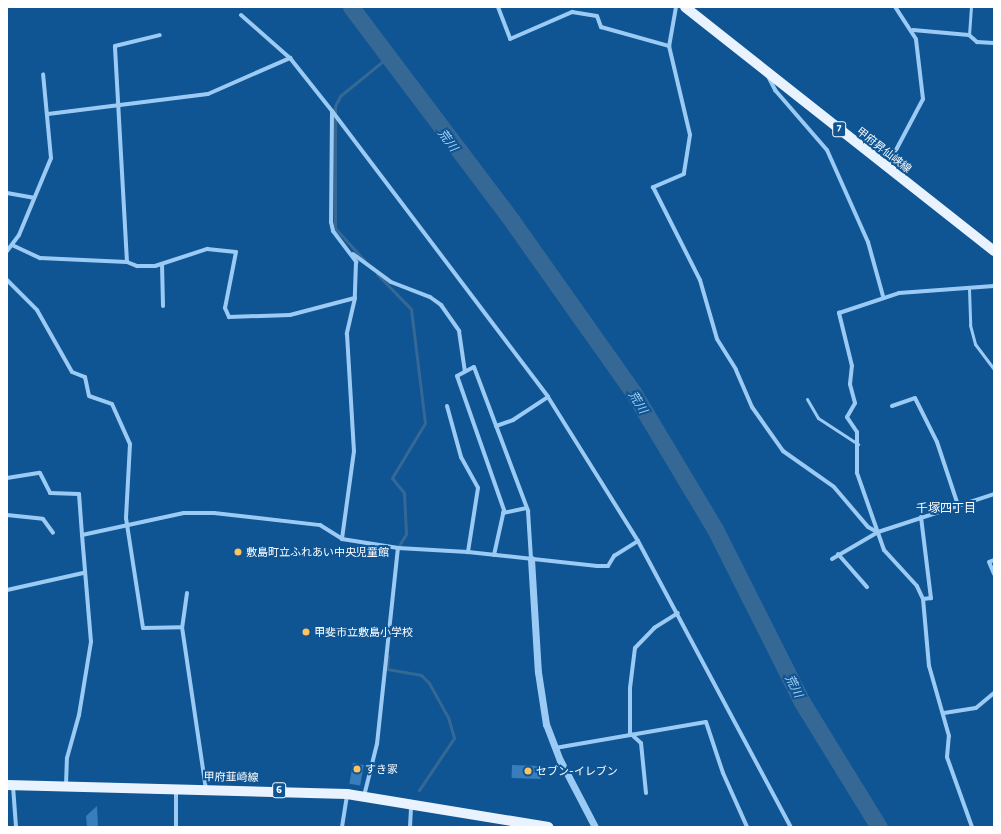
<!DOCTYPE html>
<html>
<head>
<meta charset="utf-8">
<style>
	body { margin:0 }
	#map { position:relative; width:1001px; height:834px; overflow:hidden; background:#0f5493; font-family:"Titillium Web","Noto Sans JP",sans-serif }
	div>[style] { position:absolute }
	[style*='--x'] { left:calc(var(--x)*1px); top:calc(var(--y)*1px); width:calc(var(--w)*1px); rotate:calc(var(--a)*1deg) }
	.stream>* { height:3px; margin:-1.5px; padding:0 1.5px; transform-origin:1.5px; border-radius:1.5px; background:#356895 }
	.river>* { height:17px; margin:-8.5px; padding:0 8.5px; transform-origin:8.5px; border-radius:8.5px; background:#356895 }
	.building>* { inset:0; background:#387ebc; transform-origin:0 0 }
	.service>* { height:3px; margin:-1.5px; padding:0 1.5px; transform-origin:1.5px; border-radius:1.5px; background:#9bcbf4 }
	.minor>* { height:4px; margin:-2px; padding:0 2px; transform-origin:2px; border-radius:2px; background:#9bcbf4 }
	.tertiary>* { height:7px; margin:-3.5px; padding:0 3.5px; transform-origin:3.5px; border-radius:3.5px; background:#9bcbf4 }
	.primary>* { height:10px; margin:-5px; padding:0 5px; transform-origin:5px; border-radius:5px; background:#e8f3ff }
	.dots>* { width:11px; height:11px; translate:-50% -50%; box-sizing:border-box; border:2px solid #0f5493; border-radius:50% }
	span { translate:-50% -50%; white-space:nowrap; text-align:center; line-height:1.15; -webkit-text-stroke:4px #0f5493; paint-order:stroke }
	.shield-label span { padding:1px 3px; background:#0f5493; border:1px solid; border-radius:3px; -webkit-text-stroke-width:0 }
	.shield-label { font-size:10px; color:#fff; font-weight:700 }
	.street-label { font-size:11px; color:#fff }
	.poi-label { font-size:11px; color:#fff }
	.left { translate:0 -50%; text-align:left }
	.water-label { font-size:12px; color:#a7d5fb; font-style:italic }
	.neighbourhood-label { font-size:12px; color:#fff }
	.frame { position:absolute; inset:0; border:8px solid #fff; pointer-events:none }
</style>
</head>
<body>
<div id="map">
	<div class="stream">
		<div style="--x:365;--y:261;--w:45;--a:-132.3"></div>
		<div style="--x:335;--y:228;--w:122;--a:-90"></div>
		<div style="--x:335;--y:106;--w:11;--a:-63"></div>
		<div style="--x:340;--y:96;--w:62;--a:-39.1"></div>
		<div style="--x:377;--y:274;--w:49;--a:45.8"></div>
		<div style="--x:411;--y:309;--w:115;--a:83"></div>
		<div style="--x:425;--y:423;--w:64;--a:121"></div>
		<div style="--x:392;--y:478;--w:19;--a:51"></div>
		<div style="--x:404;--y:493;--w:41;--a:87.2"></div>
		<div style="--x:406;--y:534;--w:17;--a:121"></div>
		<div style="--x:388;--y:656;--w:13;--a:94"></div>
		<div style="--x:387;--y:669;--w:35;--a:10"></div>
		<div style="--x:421;--y:675;--w:11;--a:45"></div>
		<div style="--x:429;--y:683;--w:39;--a:61"></div>
		<div style="--x:448;--y:717;--w:22;--a:74"></div>
		<div style="--x:454;--y:738;--w:63;--a:123.9"></div>
	</div>
	<div class="river">
		<div style="--x:351;--y:7;--w:268;--a:53"></div>
		<div style="--x:512;--y:221;--w:209;--a:54.7"></div>
		<div style="--x:633;--y:392;--w:160;--a:59.1"></div>
		<div style="--x:715;--y:529;--w:194;--a:63.3"></div>
		<div style="--x:802;--y:702;--w:147;--a:58.4"></div>
	</div>
	<div class="building">
		<div style="left:353px;top:763px;width:11px;height:21px;rotate:10deg"></div>
		<div style="left:512px;top:765px;width:29px;height:13px;rotate:2deg"></div>
		<div style="clip-path:polygon(97px 806px,98px 827px,87px 827px,86px 816px)"></div>
	</div>
	<div class="service">
		<div style="--x:969;--y:35;--w:28;--a:-86"></div>
		<div style="--x:969;--y:289;--w:36;--a:88"></div>
		<div style="--x:970;--y:325;--w:20;--a:75"></div>
		<div style="--x:975;--y:344;--w:31;--a:53"></div>
		<div style="--x:807;--y:399;--w:22;--a:60"></div>
		<div style="--x:818;--y:418;--w:48;--a:33"></div>
	</div>
	<div class="minor">
		<div style="--x:498;--y:7;--w:34;--a:69"></div>
		<div style="--x:510;--y:39;--w:68;--a:-23.5"></div>
		<div style="--x:572;--y:12;--w:25;--a:9"></div>
		<div style="--x:597;--y:16;--w:12;--a:70"></div>
		<div style="--x:601;--y:27;--w:71;--a:15.6"></div>
		<div style="--x:676;--y:7;--w:40;--a:100"></div>
		<div style="--x:669;--y:46;--w:91;--a:76.7"></div>
		<div style="--x:690;--y:135;--w:39;--a:99"></div>
		<div style="--x:684;--y:174;--w:34;--a:157"></div>
		<div style="--x:653;--y:187;--w:104;--a:63.2"></div>
		<div style="--x:700;--y:280;--w:61;--a:73.9"></div>
		<div style="--x:717;--y:339;--w:36;--a:58"></div>
		<div style="--x:736;--y:370;--w:40;--a:66.6"></div>
		<div style="--x:752;--y:407;--w:54;--a:54.8"></div>
		<div style="--x:783;--y:451;--w:62;--a:35.2"></div>
		<div style="--x:834;--y:487;--w:52;--a:49.6"></div>
		<div style="--x:868;--y:527;--w:10;--a:29"></div>
		<div style="--x:241;--y:15;--w:65;--a:41.3"></div>
		<div style="--x:290;--y:58;--w:68;--a:51.6"></div>
		<div style="--x:332;--y:111;--w:358;--a:52.9"></div>
		<div style="--x:548;--y:397;--w:170;--a:58"></div>
		<div style="--x:638;--y:541;--w:324;--a:61.9"></div>
		<div style="--x:913;--y:30;--w:56;--a:5.1"></div>
		<div style="--x:969;--y:35;--w:11;--a:41"></div>
		<div style="--x:977;--y:42;--w:17;--a:3"></div>
		<div style="--x:768;--y:76;--w:16;--a:63"></div>
		<div style="--x:775;--y:90;--w:79;--a:49.1"></div>
		<div style="--x:827;--y:150;--w:101;--a:66"></div>
		<div style="--x:868;--y:242;--w:56;--a:74.5"></div>
		<div style="--x:332;--y:112;--w:110;--a:90.5"></div>
		<div style="--x:331;--y:222;--w:9;--a:77"></div>
		<div style="--x:333;--y:231;--w:39;--a:53"></div>
		<div style="--x:356;--y:262;--w:36;--a:92"></div>
		<div style="--x:355;--y:298;--w:37;--a:103"></div>
		<div style="--x:347;--y:334;--w:117;--a:86.6"></div>
		<div style="--x:354;--y:451;--w:89;--a:97.8"></div>
		<div style="--x:48;--y:114;--w:161;--a:-7.1"></div>
		<div style="--x:208;--y:94;--w:90;--a:-23.7"></div>
		<div style="--x:887;--y:167;--w:77;--a:-62.1"></div>
		<div style="--x:923;--y:99;--w:60;--a:-96.7"></div>
		<div style="--x:916;--y:39;--w:38;--a:-123"></div>
		<div style="--x:7;--y:193;--w:27;--a:10"></div>
		<div style="--x:12;--y:245;--w:31;--a:25"></div>
		<div style="--x:40;--y:258;--w:87;--a:2.6"></div>
		<div style="--x:127;--y:262;--w:11;--a:22"></div>
		<div style="--x:137;--y:266;--w:18;--a:0"></div>
		<div style="--x:155;--y:266;--w:55;--a:-18.1"></div>
		<div style="--x:207;--y:249;--w:29;--a:6"></div>
		<div style="--x:236;--y:252;--w:57;--a:101.1"></div>
		<div style="--x:225;--y:308;--w:10;--a:66"></div>
		<div style="--x:229;--y:317;--w:61;--a:-1.9"></div>
		<div style="--x:290;--y:315;--w:67;--a:-14.7"></div>
		<div style="--x:7;--y:251;--w:20;--a:-53"></div>
		<div style="--x:19;--y:235;--w:83;--a:-67.4"></div>
		<div style="--x:51;--y:158;--w:84;--a:-95.4"></div>
		<div style="--x:353;--y:254;--w:47;--a:36.4"></div>
		<div style="--x:391;--y:282;--w:42;--a:21"></div>
		<div style="--x:430;--y:297;--w:14;--a:36"></div>
		<div style="--x:441;--y:305;--w:32;--a:55"></div>
		<div style="--x:459;--y:331;--w:41;--a:81.7"></div>
		<div style="--x:127;--y:262;--w:216;--a:-93.2"></div>
		<div style="--x:115;--y:46;--w:46;--a:-13.7"></div>
		<div style="--x:162;--y:264;--w:42;--a:88.6"></div>
		<div style="--x:7;--y:280;--w:42;--a:45"></div>
		<div style="--x:37;--y:310;--w:71;--a:60.6"></div>
		<div style="--x:72;--y:372;--w:14;--a:21"></div>
		<div style="--x:85;--y:377;--w:19;--a:78"></div>
		<div style="--x:89;--y:396;--w:24;--a:19"></div>
		<div style="--x:112;--y:404;--w:44;--a:65.8"></div>
		<div style="--x:130;--y:444;--w:74;--a:93.1"></div>
		<div style="--x:126;--y:518;--w:111;--a:81.2"></div>
		<div style="--x:143;--y:628;--w:39;--a:-1"></div>
		<div style="--x:447;--y:406;--w:53;--a:74.6"></div>
		<div style="--x:461;--y:457;--w:35;--a:61"></div>
		<div style="--x:478;--y:488;--w:65;--a:98.9"></div>
		<div style="--x:892;--y:406;--w:24;--a:-19"></div>
		<div style="--x:915;--y:398;--w:49;--a:63.4"></div>
		<div style="--x:937;--y:442;--w:66;--a:71.6"></div>
		<div style="--x:496;--y:426;--w:18;--a:-19"></div>
		<div style="--x:513;--y:420;--w:42;--a:-33.3"></div>
		<div style="--x:7;--y:478;--w:33;--a:-9"></div>
		<div style="--x:40;--y:473;--w:22;--a:63"></div>
		<div style="--x:50;--y:493;--w:29;--a:2"></div>
		<div style="--x:79;--y:494;--w:41;--a:85.8"></div>
		<div style="--x:503;--y:513;--w:24;--a:-12"></div>
		<div style="--x:7;--y:515;--w:36;--a:6"></div>
		<div style="--x:43;--y:519;--w:17;--a:54"></div>
		<div style="--x:921;--y:517;--w:82;--a:83"></div>
		<div style="--x:931;--y:598;--w:8;--a:173"></div>
		<div style="--x:838;--y:554;--w:44;--a:48.7"></div>
		<div style="--x:494;--y:555;--w:46;--a:-77.5"></div>
		<div style="--x:504;--y:510;--w:142;--a:-109.3"></div>
		<div style="--x:457;--y:376;--w:19;--a:-28"></div>
		<div style="--x:474;--y:367;--w:154;--a:69.4"></div>
		<div style="--x:528;--y:511;--w:48;--a:86.4"></div>
		<div style="--x:832;--y:559;--w:53;--a:-30.4"></div>
		<div style="--x:878;--y:532;--w:122;--a:-18.1"></div>
		<div style="--x:994;--y:560;--w:5;--a:158"></div>
		<div style="--x:989;--y:562;--w:13;--a:67"></div>
		<div style="--x:7;--y:590;--w:78;--a:-12.6"></div>
		<div style="--x:187;--y:593;--w:34;--a:98"></div>
		<div style="--x:182;--y:627;--w:164;--a:81.6"></div>
		<div style="--x:944;--y:713;--w:32;--a:-9"></div>
		<div style="--x:976;--y:708;--w:23;--a:-40"></div>
		<div style="--x:555;--y:748;--w:153;--a:-9.8"></div>
		<div style="--x:706;--y:722;--w:54;--a:71.6"></div>
		<div style="--x:723;--y:773;--w:59;--a:66"></div>
		<div style="--x:66;--y:785;--w:27;--a:-88"></div>
		<div style="--x:67;--y:758;--w:45;--a:-74.4"></div>
		<div style="--x:79;--y:715;--w:74;--a:-80.7"></div>
		<div style="--x:91;--y:642;--w:107;--a:-94.8"></div>
		<div style="--x:82;--y:535;--w:104;--a:-12.2"></div>
		<div style="--x:184;--y:513;--w:30;--a:0"></div>
		<div style="--x:214;--y:513;--w:107;--a:6.5"></div>
		<div style="--x:320;--y:525;--w:26;--a:32"></div>
		<div style="--x:342;--y:539;--w:57;--a:9.1"></div>
		<div style="--x:398;--y:548;--w:70;--a:3.3"></div>
		<div style="--x:468;--y:552;--w:130;--a:6.2"></div>
		<div style="--x:597;--y:566;--w:11;--a:0"></div>
		<div style="--x:608;--y:566;--w:12;--a:-59"></div>
		<div style="--x:614;--y:556;--w:28;--a:-32"></div>
		<div style="--x:13;--y:786;--w:41;--a:85.8"></div>
		<div style="--x:176;--y:789;--w:38;--a:90"></div>
		<div style="--x:646;--y:793;--w:50;--a:-95.7"></div>
		<div style="--x:641;--y:743;--w:15;--a:-138"></div>
		<div style="--x:630;--y:733;--w:45;--a:-90"></div>
		<div style="--x:630;--y:688;--w:40;--a:-82.9"></div>
		<div style="--x:635;--y:648;--w:28;--a:-46"></div>
		<div style="--x:654;--y:628;--w:28;--a:-32"></div>
		<div style="--x:364;--y:796;--w:54;--a:-76"></div>
		<div style="--x:377;--y:744;--w:197;--a:-83.9"></div>
		<div style="--x:342;--y:827;--w:33;--a:-81"></div>
		<div style="--x:410;--y:827;--w:21;--a:-87"></div>
		<div style="--x:972;--y:827;--w:74;--a:-109.7"></div>
		<div style="--x:947;--y:757;--w:21;--a:-85"></div>
		<div style="--x:949;--y:736;--w:73;--a:-105.9"></div>
		<div style="--x:929;--y:666;--w:67;--a:-95.1"></div>
		<div style="--x:923;--y:599;--w:14;--a:-115"></div>
		<div style="--x:917;--y:586;--w:49;--a:-132.5"></div>
		<div style="--x:884;--y:550;--w:82;--a:-109.3"></div>
		<div style="--x:857;--y:473;--w:41;--a:-90"></div>
		<div style="--x:857;--y:432;--w:18;--a:-124"></div>
		<div style="--x:847;--y:417;--w:16;--a:-60"></div>
		<div style="--x:855;--y:403;--w:20;--a:-105"></div>
		<div style="--x:850;--y:384;--w:18;--a:-84"></div>
		<div style="--x:852;--y:366;--w:55;--a:-103.8"></div>
		<div style="--x:839;--y:313;--w:63;--a:-18.4"></div>
		<div style="--x:899;--y:293;--w:95;--a:-4.2"></div>
	</div>
	<div class="tertiary">
		<div style="--x:531;--y:559;--w:113;--a:86.5"></div>
		<div style="--x:538;--y:672;--w:53;--a:81.3"></div>
		<div style="--x:546;--y:724;--w:39;--a:69"></div>
		<div style="--x:560;--y:760;--w:76;--a:62.4"></div>
	</div>
	<div class="primary">
		<div style="--x:685;--y:7;--w:394;--a:38.3"></div>
		<div style="--x:7;--y:785;--w:340;--a:1.5"></div>
		<div style="--x:347;--y:794;--w:204;--a:9.3"></div>
	</div>
	<div class="dots">
		<div style="left:238px;top:552px;background:#ffc35e"></div>
		<div style="left:306px;top:632px;background:#ffc35e"></div>
		<div style="left:357px;top:769px;background:#ffc35e"></div>
		<div style="left:528px;top:771px;background:#ffc35e"></div>
	</div>
	<div class="shield-label">
		<span style="left:839px;top:129px">7</span>
		<span style="left:279px;top:790px">6</span>
	</div>
	<div class="street-label">
		<span style="left:884px;top:150px;rotate:38deg">甲府昇仙峡線</span>
		<span style="left:231px;top:777px;rotate:1deg">甲府韮崎線</span>
	</div>
	<div class="poi-label">
		<span class="left" style="left:246px;top:552px">敷島町立ふれあい中央児童館</span>
		<span class="left" style="left:314px;top:632px">甲斐市立敷島小学校</span>
		<span class="left" style="left:365px;top:769px">すき家</span>
		<span class="left" style="left:536px;top:771px">セブン-イレブン</span>
	</div>
	<div class="water-label">
		<span style="left:448px;top:140px;rotate:54deg">荒川</span>
		<span style="left:638px;top:402px;rotate:58deg">荒川</span>
		<span style="left:794px;top:686px;rotate:63deg">荒川</span>
	</div>
	<div class="neighbourhood-label">
		<span style="left:946px;top:508px">千塚四丁目</span>
	</div>
	<div class="frame"></div>
</div>
</body>
</html>
